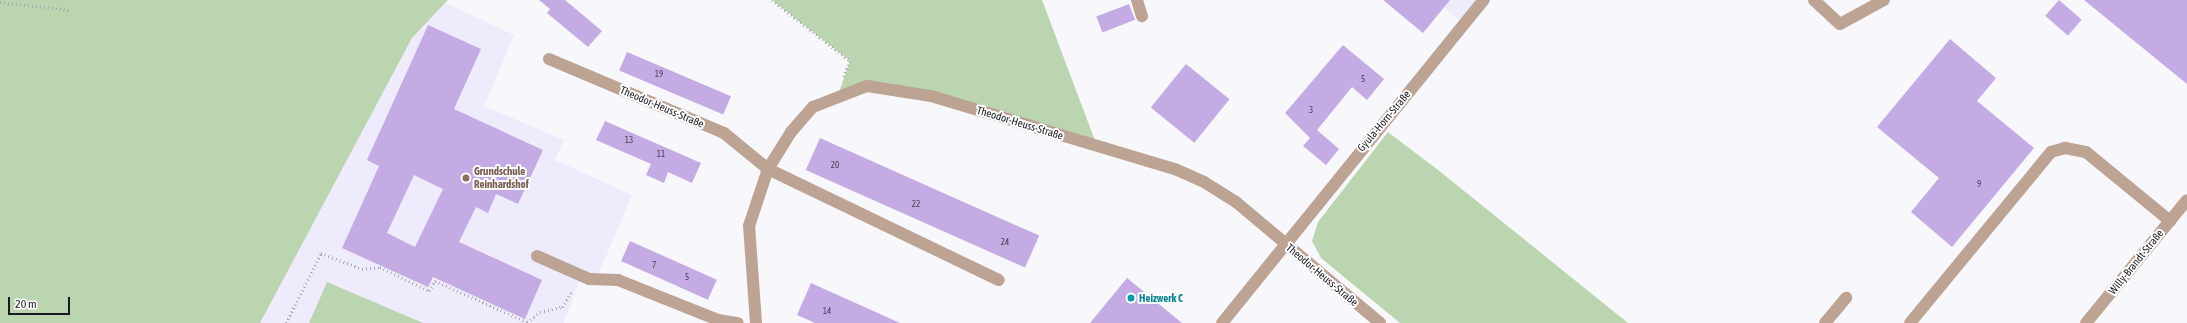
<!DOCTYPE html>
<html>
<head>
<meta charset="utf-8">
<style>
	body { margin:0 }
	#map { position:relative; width:2187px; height:323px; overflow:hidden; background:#f8f7fb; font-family:"Asap Condensed",sans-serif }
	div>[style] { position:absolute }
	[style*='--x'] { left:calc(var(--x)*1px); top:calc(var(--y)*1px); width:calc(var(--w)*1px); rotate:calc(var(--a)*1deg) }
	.built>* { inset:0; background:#eeebfd }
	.green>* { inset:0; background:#bbd5b0 }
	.building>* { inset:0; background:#c4abe4; transform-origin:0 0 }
	.path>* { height:2.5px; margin-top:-1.25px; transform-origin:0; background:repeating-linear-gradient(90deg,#aaa9ae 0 1px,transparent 0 4px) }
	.service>* { height:12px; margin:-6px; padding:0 6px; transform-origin:6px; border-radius:6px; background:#bda394 }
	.minor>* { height:12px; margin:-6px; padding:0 6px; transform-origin:6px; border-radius:6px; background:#bda394 }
	.dots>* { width:11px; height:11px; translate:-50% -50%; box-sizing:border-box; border:2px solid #fff; border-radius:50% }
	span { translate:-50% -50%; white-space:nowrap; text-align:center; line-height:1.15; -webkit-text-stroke:4px #fff; paint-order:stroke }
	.number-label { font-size:9px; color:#443d51 }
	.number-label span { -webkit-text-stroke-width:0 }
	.street-label { font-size:11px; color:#1a1820 }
	.education-label { font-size:11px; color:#785e54; font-weight:700 }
	.left { translate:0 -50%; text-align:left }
	.culture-label { font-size:11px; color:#0d838f; font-weight:700 }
	.scale { position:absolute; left:8px; top:297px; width:62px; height:18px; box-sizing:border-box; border:2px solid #1a1820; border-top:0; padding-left:5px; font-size:12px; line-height:14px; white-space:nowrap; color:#1a1820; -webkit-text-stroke:3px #fff; paint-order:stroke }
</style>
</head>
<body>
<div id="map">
	<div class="built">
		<div style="clip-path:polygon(1434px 0,1484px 0,1465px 24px)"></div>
		<div style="clip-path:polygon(446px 3px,514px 35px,484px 106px,564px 140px,555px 160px,632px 195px,596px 280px,581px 276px,564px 323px,260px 323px,412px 38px)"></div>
	</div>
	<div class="green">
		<div style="clip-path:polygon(0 0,448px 0,412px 38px,260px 323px,0 323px)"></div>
		<div style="clip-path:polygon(772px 0,1042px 0,1097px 146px,931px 96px,867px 86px,838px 95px,850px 61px)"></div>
		<div style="clip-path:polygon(1388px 132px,1438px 170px,1628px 323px,1400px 323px,1321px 258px,1312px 241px,1318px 222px)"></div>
		<div style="clip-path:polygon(327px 282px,423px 323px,309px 323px)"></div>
	</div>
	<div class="building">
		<div style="clip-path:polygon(539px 0,565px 0,602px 31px,588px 47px,547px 13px,550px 9px)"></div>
		<div style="clip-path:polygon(1383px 0,1450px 0,1423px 33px)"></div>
		<div style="left:2059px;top:0;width:30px;height:21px;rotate:41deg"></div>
		<div style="clip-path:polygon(2084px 0,2187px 0,2187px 84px)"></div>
		<div style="left:1129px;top:4px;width:17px;height:35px;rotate:69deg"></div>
		<div style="clip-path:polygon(evenodd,428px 25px,481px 49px,454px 109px,543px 150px,518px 204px,496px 194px,488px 213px,476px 207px,459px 242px,542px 280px,525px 319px,433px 277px,428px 287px,342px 248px,379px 166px,367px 160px,428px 25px,414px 175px,443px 189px,415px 247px,387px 233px,414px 175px)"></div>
		<div style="clip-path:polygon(1950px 39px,1996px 78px,1977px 101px,2034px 148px,1952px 247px,1911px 212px,1939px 178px,1877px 127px)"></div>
		<div style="clip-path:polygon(1343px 45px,1384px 79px,1367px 100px,1352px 87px,1317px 130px,1339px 149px,1326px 165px,1303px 146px,1310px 138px,1285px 113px)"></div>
		<div style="left:627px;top:52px;width:113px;height:20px;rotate:23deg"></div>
		<div style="left:1186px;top:64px;width:56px;height:56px;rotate:39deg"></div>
		<div style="clip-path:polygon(605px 121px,701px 163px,692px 183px,668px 172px,664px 183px,646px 175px,651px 164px,596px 140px)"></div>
		<div style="left:820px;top:138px;width:240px;height:35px;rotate:24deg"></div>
		<div style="left:630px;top:241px;width:95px;height:22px;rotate:24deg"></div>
		<div style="clip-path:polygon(1127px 278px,1182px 323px,1090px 323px)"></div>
		<div style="clip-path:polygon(811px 283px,900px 323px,815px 323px,797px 315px)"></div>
	</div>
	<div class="path">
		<div style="--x:772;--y:0;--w:99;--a:38"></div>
		<div style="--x:850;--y:61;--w:17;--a:111"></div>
		<div style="--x:0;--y:2;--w:70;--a:6.5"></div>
		<div style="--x:286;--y:323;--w:78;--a:-63.4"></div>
		<div style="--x:321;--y:253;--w:44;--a:21.3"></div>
		<div style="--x:362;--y:269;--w:18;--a:-6"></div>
		<div style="--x:380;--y:267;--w:55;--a:26.1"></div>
		<div style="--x:429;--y:291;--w:12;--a:-59"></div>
		<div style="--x:435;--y:281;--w:101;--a:24"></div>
		<div style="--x:527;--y:322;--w:16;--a:-38"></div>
		<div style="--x:540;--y:312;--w:23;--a:-13"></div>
		<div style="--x:562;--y:307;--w:20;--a:-57"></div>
	</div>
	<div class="service">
		<div style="--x:1137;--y:0;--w:17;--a:73"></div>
		<div style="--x:1814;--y:0;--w:35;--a:43"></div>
		<div style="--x:1840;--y:24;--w:50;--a:-28.6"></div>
		<div style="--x:1910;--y:323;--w:222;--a:-50.5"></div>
		<div style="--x:2051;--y:152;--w:15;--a:-16"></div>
		<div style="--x:2065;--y:148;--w:21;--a:11"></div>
		<div style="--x:2086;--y:152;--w:109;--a:39.4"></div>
	</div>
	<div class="minor">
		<div style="--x:549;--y:59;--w:190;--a:22.9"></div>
		<div style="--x:724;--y:133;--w:57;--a:39.3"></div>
		<div style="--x:768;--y:169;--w:256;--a:25.7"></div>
		<div style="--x:537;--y:256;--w:57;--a:23.9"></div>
		<div style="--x:589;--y:279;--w:29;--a:2"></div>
		<div style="--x:618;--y:280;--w:108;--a:21.8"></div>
		<div style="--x:718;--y:320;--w:20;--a:9"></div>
		<div style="--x:756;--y:323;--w:97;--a:-94.1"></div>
		<div style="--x:749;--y:226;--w:60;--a:-71.6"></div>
		<div style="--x:768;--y:169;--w:44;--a:-58.1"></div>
		<div style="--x:791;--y:132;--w:33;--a:-49"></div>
		<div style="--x:813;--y:107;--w:58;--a:-21.3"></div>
		<div style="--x:867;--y:86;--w:65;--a:8.9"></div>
		<div style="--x:931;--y:96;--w:255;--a:16.7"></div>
		<div style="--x:1175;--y:169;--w:32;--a:24"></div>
		<div style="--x:1204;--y:182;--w:38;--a:32"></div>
		<div style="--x:1236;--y:202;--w:188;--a:40"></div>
		<div style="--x:1222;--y:323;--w:416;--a:-51"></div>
		<div style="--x:1825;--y:323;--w:33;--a:-50"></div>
		<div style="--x:2086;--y:323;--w:159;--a:-50.6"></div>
	</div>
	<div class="dots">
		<div style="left:466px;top:178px;background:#8d6e63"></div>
		<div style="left:1131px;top:298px;background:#0f9aa8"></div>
	</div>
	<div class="number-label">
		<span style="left:659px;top:74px">19</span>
		<span style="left:1363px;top:79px">5</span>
		<span style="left:1311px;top:110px">3</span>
		<span style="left:629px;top:140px">13</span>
		<span style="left:661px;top:154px">11</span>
		<span style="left:835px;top:165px">20</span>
		<span style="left:1979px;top:184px">9</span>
		<span style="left:916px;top:204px">22</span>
		<span style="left:1005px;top:242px">24</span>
		<span style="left:654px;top:265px">7</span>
		<span style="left:687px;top:277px">5</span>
		<span style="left:827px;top:311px">14</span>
	</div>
	<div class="street-label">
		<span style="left:662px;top:107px;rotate:23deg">Theodor-Heuss-Straße</span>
		<span style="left:1384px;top:121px;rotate:-50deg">Gyula-Horn-Straße</span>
		<span style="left:1020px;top:123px;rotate:17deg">Theodor-Heuss-Straße</span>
		<span style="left:2136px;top:262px;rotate:-51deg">Willy-Brandt-Straße</span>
		<span style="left:1322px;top:275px;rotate:40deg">Theodor-Heuss-Straße</span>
	</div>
	<div class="education-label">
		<span class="left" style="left:474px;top:178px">Grundschule<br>Reinhardshof</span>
	</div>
	<div class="culture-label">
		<span class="left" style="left:1139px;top:298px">Heizwerk C</span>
	</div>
	<div class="scale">20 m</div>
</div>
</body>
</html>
